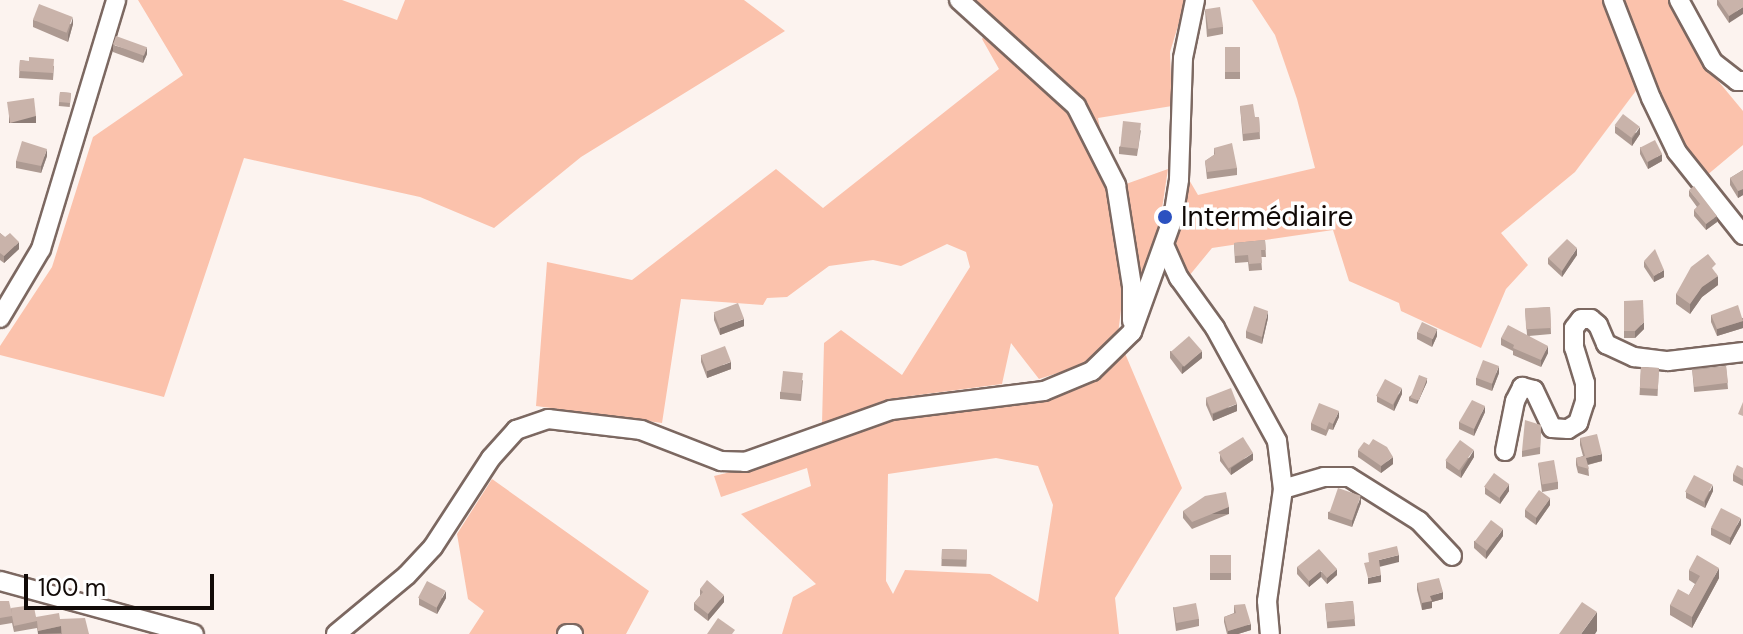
<!DOCTYPE html>
<html>
<head>
<meta charset="utf-8">
<style>
	body { margin:0 }
	#map { position:relative; width:1743px; height:634px; overflow:hidden; background:#fcf3ef; font-family:"DM Sans",sans-serif }
	div>[style] { position:absolute }
	[style*='--x'] { left:calc(var(--x)*1px); top:calc(var(--y)*1px); width:calc(var(--w)*1px); rotate:calc(var(--a)*1deg) }
	.green>* { inset:0; background:#fbc2ac }
	.roads { filter:drop-shadow(2px 0 #7c6861) drop-shadow(-2px 0 #7c6861) drop-shadow(0 2px #7c6861) drop-shadow(0 -2px #7c6861) }
	.minor>* { height:18px; margin:-9px; padding:0 9px; transform-origin:9px; border-radius:9px; background:#fff }
	.wall>* { inset:0; background:#ad9a92; transform-origin:0 0 }
	.shaded-wall>* { inset:0; background:#8d7d77; transform-origin:0 0 }
	.building>* { inset:0; background:#c9b3aa; transform-origin:0 0 }
	.dots>* { width:22px; height:22px; translate:-50% -50%; box-sizing:border-box; border:4px solid #fff; border-radius:50% }
	span { translate:-50% -50%; white-space:nowrap; text-align:center; line-height:1.15; -webkit-text-stroke:7px #fff; paint-order:stroke }
	.poi-label { font-size:28px; color:#110a07 }
	.left { translate:0 -50%; text-align:left }
	.scale { position:absolute; left:24px; top:574px; width:190px; height:36px; box-sizing:border-box; border:4px solid #110a07; border-top:0; padding-left:10px; font-size:24px; line-height:28px; white-space:nowrap; color:#110a07; -webkit-text-stroke:6px #fff; paint-order:stroke }
</style>
</head>
<body>
<div id="map">
	<div class="green">
		<div style="clip-path:polygon(138px 0,342px 0,397px 20px,405px 0,744px 0,785px 31px,581px 157px,494px 228px,420px 197px,244px 158px,164px 397px,0 355px,0 346px,52px 267px,93px 137px,183px 75px)"></div>
		<div style="clip-path:polygon(972px 0,1186px 0,1170px 52px,1172px 106px,1098px 118px,1112px 189px,1168px 169px,1156px 248px,1141px 288px,1123px 294px,1118px 334px,1083px 365px,1039px 379px,1011px 343px,1002px 384px,888px 399px,822px 424px,824px 343px,841px 330px,902px 375px,970px 267px,966px 252px,947px 244px,901px 266px,873px 260px,829px 266px,787px 297px,767px 298px,763px 305px,681px 299px,662px 423px,536px 406px,547px 262px,632px 280px,776px 169px,823px 208px,999px 69px,982px 39px,993px 20px)"></div>
		<div style="clip-path:polygon(1252px 0,1604px 0,1638px 88px,1575px 172px,1501px 233px,1528px 265px,1506px 289px,1481px 348px,1401px 311px,1399px 303px,1349px 281px,1333px 230px,1212px 248px,1189px 276px,1174px 246px,1185px 217px,1188px 178px,1198px 195px,1315px 168px,1297px 99px,1275px 35px)"></div>
		<div style="clip-path:polygon(1620px 0,1670px 0,1709px 70px,1743px 111px,1743px 145px,1706px 176px,1682px 149px)"></div>
		<div style="clip-path:polygon(evenodd,1124px 351px,1182px 488px,1115px 598px,1119px 634px,782px 634px,793px 597px,816px 584px,741px 514px,811px 486px,807px 468px,721px 497px,714px 476px,764px 464px,891px 417px,1046px 397px,1124px 351px,996px 458px,1038px 466px,1053px 505px,1038px 602px,990px 574px,905px 570px,893px 594px,886px 581px,888px 474px,996px 458px)"></div>
		<div style="clip-path:polygon(492px 479px,649px 591px,626px 634px,469px 634px,484px 611px,468px 599px,457px 534px)"></div>
	</div>
	<div class="roads">
		<div class="minor">
			<div style="--x:959;--y:0;--w:158;--a:42.2"></div>
			<div style="--x:1076;--y:106;--w:89;--a:63.1"></div>
			<div style="--x:1116;--y:185;--w:102;--a:81"></div>
			<div style="--x:1132;--y:286;--w:35;--a:90"></div>
			<div style="--x:1613;--y:0;--w:105;--a:68.8"></div>
			<div style="--x:1651;--y:98;--w:60;--a:64.3"></div>
			<div style="--x:1677;--y:152;--w:106;--a:51.5"></div>
			<div style="--x:1679;--y:0;--w:71;--a:61.3"></div>
			<div style="--x:1713;--y:62;--w:31;--a:38"></div>
			<div style="--x:1737;--y:81;--w:6;--a:0"></div>
			<div style="--x:1165;--y:247;--w:34;--a:66"></div>
			<div style="--x:1179;--y:278;--w:62;--a:54.2"></div>
			<div style="--x:1215;--y:328;--w:129;--a:61.2"></div>
			<div style="--x:1277;--y:441;--w:48;--a:82.9"></div>
			<div style="--x:1283;--y:489;--w:113;--a:98.1"></div>
			<div style="--x:1267;--y:601;--w:33;--a:85"></div>
			<div style="--x:0;--y:318;--w:80;--a:-59.3"></div>
			<div style="--x:41;--y:249;--w:260;--a:-73.2"></div>
			<div style="--x:1505;--y:451;--w:51;--a:-78.7"></div>
			<div style="--x:1515;--y:401;--w:16;--a:-63"></div>
			<div style="--x:1522;--y:387;--w:12;--a:14"></div>
			<div style="--x:1534;--y:390;--w:42;--a:64.7"></div>
			<div style="--x:1552;--y:428;--w:16;--a:4"></div>
			<div style="--x:1568;--y:429;--w:12;--a:-31"></div>
			<div style="--x:1578;--y:423;--w:22;--a:-72"></div>
			<div style="--x:1585;--y:402;--w:19;--a:-90"></div>
			<div style="--x:1585;--y:383;--w:37;--a:-107"></div>
			<div style="--x:1574;--y:348;--w:20;--a:-90"></div>
			<div style="--x:1574;--y:328;--w:11;--a:-52"></div>
			<div style="--x:1581;--y:319;--w:10;--a:0"></div>
			<div style="--x:1591;--y:319;--w:9;--a:41"></div>
			<div style="--x:1598;--y:325;--w:21;--a:67"></div>
			<div style="--x:1606;--y:344;--w:31;--a:25"></div>
			<div style="--x:1634;--y:357;--w:34;--a:7"></div>
			<div style="--x:1668;--y:361;--w:76;--a:-6.8"></div>
			<div style="--x:1283;--y:489;--w:43;--a:-16.3"></div>
			<div style="--x:1324;--y:477;--w:25;--a:0"></div>
			<div style="--x:1349;--y:477;--w:83;--a:32.2"></div>
			<div style="--x:1419;--y:521;--w:48;--a:46.7"></div>
			<div style="--x:0;--y:581;--w:201;--a:15.3"></div>
			<div style="--x:336;--y:634;--w:92;--a:-39.7"></div>
			<div style="--x:407;--y:575;--w:38;--a:-47"></div>
			<div style="--x:433;--y:547;--w:106;--a:-56.9"></div>
			<div style="--x:491;--y:458;--w:38;--a:-48"></div>
			<div style="--x:516;--y:430;--w:34;--a:-19"></div>
			<div style="--x:548;--y:419;--w:94;--a:6.7"></div>
			<div style="--x:641;--y:430;--w:86;--a:21.2"></div>
			<div style="--x:721;--y:461;--w:24;--a:2"></div>
			<div style="--x:745;--y:462;--w:155;--a:-19.6"></div>
			<div style="--x:891;--y:410;--w:154;--a:-7.1"></div>
			<div style="--x:1044;--y:391;--w:52;--a:-22.6"></div>
			<div style="--x:1092;--y:371;--w:56;--a:-44.3"></div>
			<div style="--x:1132;--y:332;--w:121;--a:-70.2"></div>
			<div style="--x:1173;--y:218;--w:39;--a:-81"></div>
			<div style="--x:1179;--y:179;--w:121;--a:-88.1"></div>
			<div style="--x:1183;--y:58;--w:59;--a:-78.3"></div>
			<div style="--x:567;--y:634;--w:6;--a:0"></div>
		</div>
	</div>
	<div class="wall">
		<div style="clip-path:polygon(1717px 0,1743px 0,1729px 23px,1717px 5px)"></div>
		<div style="clip-path:polygon(1205px 10px,1223px 27px,1223px 34px,1207px 37px)"></div>
		<div style="clip-path:polygon(33px 20px,73px 24px,68px 42px,33px 27px)"></div>
		<div style="clip-path:polygon(113px 45px,147px 54px,143px 63px,113px 52px)"></div>
		<div style="left:1225px;top:47px;width:15px;height:32px"></div>
		<div style="clip-path:polygon(20px 60px,54px 66px,53px 80px,19px 78px)"></div>
		<div style="left:60px;top:92px;width:11px;height:14px;rotate:5deg"></div>
		<div style="clip-path:polygon(1240px 106px,1255px 117px,1259px 117px,1260px 139px,1243px 141px)"></div>
		<div style="clip-path:polygon(1615px 126px,1640px 134px,1632px 146px,1615px 133px)"></div>
		<div style="clip-path:polygon(1141px 130px,1137px 156px,1119px 154px,1119px 147px)"></div>
		<div style="clip-path:polygon(1640px 147px,1662px 161px,1648px 169px,1640px 154px)"></div>
		<div style="clip-path:polygon(1214px 148px,1237px 168px,1237px 175px,1207px 179px,1205px 161px,1214px 155px)"></div>
		<div style="clip-path:polygon(47px 156px,41px 173px,16px 168px,16px 161px)"></div>
		<div style="clip-path:polygon(1743px 170px,1743px 195px,1738px 198px,1730px 185px,1730px 178px)"></div>
		<div style="clip-path:polygon(1689px 190px,1717px 222px,1706px 230px,1694px 216px,1694px 210px,1697px 207px,1689px 196px)"></div>
		<div style="clip-path:polygon(0 233px,19px 249px,4px 263px,0 260px)"></div>
		<div style="clip-path:polygon(1265px 240px,1266px 257px,1261px 257px,1262px 270px,1249px 271px,1248px 262px,1235px 263px,1234px 243px)"></div>
		<div style="clip-path:polygon(1577px 255px,1562px 277px,1548px 264px,1548px 258px)"></div>
		<div style="clip-path:polygon(1644px 261px,1664px 277px,1654px 282px,1644px 267px)"></div>
		<div style="clip-path:polygon(1716px 273px,1718px 285px,1702px 297px,1690px 314px,1676px 304px,1676px 294px)"></div>
		<div style="clip-path:polygon(1624px 301px,1644px 329px,1635px 338px,1624px 338px)"></div>
		<div style="clip-path:polygon(1550px 307px,1551px 334px,1529px 336px,1548px 353px,1541px 367px,1513px 355px,1513px 351px,1501px 345px,1501px 338px,1527px 335px,1525px 309px)"></div>
		<div style="clip-path:polygon(714px 313px,744px 326px,720px 335px,714px 320px)"></div>
		<div style="clip-path:polygon(1711px 315px,1743px 318px,1743px 328px,1717px 336px,1711px 322px)"></div>
		<div style="clip-path:polygon(1268px 318px,1262px 344px,1246px 338px,1246px 331px)"></div>
		<div style="clip-path:polygon(1417px 332px,1437px 336px,1432px 347px,1417px 339px)"></div>
		<div style="clip-path:polygon(1170px 351px,1202px 358px,1182px 374px,1170px 358px)"></div>
		<div style="clip-path:polygon(701px 355px,731px 369px,707px 378px,701px 362px)"></div>
		<div style="left:1726px;top:366px;width:23px;height:34px;rotate:85deg"></div>
		<div style="left:1641px;top:367px;width:18px;height:28px;rotate:3deg"></div>
		<div style="clip-path:polygon(1499px 373px,1492px 391px,1476px 385px,1476px 378px)"></div>
		<div style="clip-path:polygon(803px 380px,801px 401px,780px 399px,780px 392px)"></div>
		<div style="clip-path:polygon(1427px 382px,1417px 404px,1409px 401px,1409px 397px)"></div>
		<div style="clip-path:polygon(1402px 394px,1394px 411px,1377px 402px,1377px 396px)"></div>
		<div style="clip-path:polygon(1206px 398px,1237px 411px,1213px 421px,1206px 405px)"></div>
		<div style="clip-path:polygon(1485px 412px,1474px 436px,1459px 429px,1459px 422px)"></div>
		<div style="clip-path:polygon(1339px 417px,1333px 430px,1329px 429px,1326px 436px,1311px 430px,1311px 423px)"></div>
		<div style="clip-path:polygon(1541px 425px,1540px 454px,1522px 457px,1522px 451px)"></div>
		<div style="clip-path:polygon(1580px 438px,1602px 461px,1588px 465px,1589px 476px,1578px 473px,1576px 465px,1576px 458px,1583px 456px,1580px 445px)"></div>
		<div style="clip-path:polygon(1358px 450px,1393px 464px,1381px 473px,1358px 457px)"></div>
		<div style="clip-path:polygon(1220px 454px,1253px 460px,1231px 475px,1220px 461px)"></div>
		<div style="clip-path:polygon(1474px 457px,1461px 478px,1446px 468px,1446px 461px)"></div>
		<div style="clip-path:polygon(1538px 463px,1558px 482px,1558px 489px,1542px 492px)"></div>
		<div style="clip-path:polygon(1743px 468px,1743px 486px,1733px 481px,1733px 474px)"></div>
		<div style="clip-path:polygon(1485px 487px,1509px 491px,1500px 504px,1485px 494px)"></div>
		<div style="clip-path:polygon(1713px 491px,1705px 508px,1686px 498px,1686px 492px)"></div>
		<div style="clip-path:polygon(1361px 503px,1352px 527px,1328px 519px,1328px 512px)"></div>
		<div style="clip-path:polygon(1550px 505px,1536px 525px,1525px 517px,1525px 510px)"></div>
		<div style="clip-path:polygon(1183px 511px,1229px 514px,1192px 529px,1183px 518px)"></div>
		<div style="clip-path:polygon(1741px 525px,1730px 545px,1711px 535px,1711px 528px)"></div>
		<div style="clip-path:polygon(1503px 536px,1486px 559px,1474px 548px,1474px 541px)"></div>
		<div style="left:942px;top:549px;width:25px;height:17px;rotate:2deg"></div>
		<div style="left:1231px;top:555px;width:25px;height:21px;rotate:90deg"></div>
		<div style="clip-path:polygon(1297px 567px,1337px 575px,1327px 584px,1321px 577px,1309px 587px,1297px 574px)"></div>
		<div style="clip-path:polygon(1689px 570px,1719px 578px,1692px 628px,1670px 615px,1670px 605px,1689px 595px,1695px 584px,1689px 580px)"></div>
		<div style="clip-path:polygon(1417px 583px,1443px 599px,1432px 602px,1432px 608px,1422px 610px,1417px 590px)"></div>
		<div style="clip-path:polygon(700px 589px,724px 602px,708px 621px,694px 610px,694px 603px,700px 596px)"></div>
		<div style="clip-path:polygon(419px 598px,446px 598px,437px 614px,419px 605px)"></div>
		<div style="clip-path:polygon(0 601px,11px 609px,26px 609px,36px 617px,60px 619px,89px 634px,38px 634px,37px 628px,14px 632px,12px 623px,0 625px)"></div>
		<div style="left:1353px;top:601px;width:25px;height:28px;rotate:85deg"></div>
		<div style="clip-path:polygon(1234px 605px,1251px 630px,1238px 634px,1227px 634px,1224px 622px,1224px 617px,1234px 613px)"></div>
		<div style="clip-path:polygon(1173px 607px,1199px 619px,1199px 626px,1176px 631px)"></div>
	</div>
	<div class="shaded-wall">
		<div style="clip-path:polygon(1743px 7px,1743px 14px,1729px 23px,1729px 16px)"></div>
		<div style="clip-path:polygon(73px 17px,73px 24px,68px 42px,68px 35px)"></div>
		<div style="clip-path:polygon(147px 47px,147px 54px,143px 63px,143px 56px)"></div>
		<div style="left:36px;top:116px;width:7px;height:27px;rotate:90deg"></div>
		<div style="clip-path:polygon(1640px 127px,1640px 134px,1632px 146px,1632px 139px)"></div>
		<div style="clip-path:polygon(47px 149px,47px 156px,41px 173px,41px 166px)"></div>
		<div style="clip-path:polygon(1662px 154px,1662px 161px,1648px 169px,1648px 162px)"></div>
		<div style="clip-path:polygon(1743px 189px,1743px 195px,1738px 198px,1738px 191px)"></div>
		<div style="clip-path:polygon(1717px 216px,1717px 222px,1706px 230px,1706px 224px)"></div>
		<div style="clip-path:polygon(19px 242px,19px 249px,4px 263px,4px 256px)"></div>
		<div style="clip-path:polygon(1577px 248px,1577px 255px,1562px 277px,1562px 271px)"></div>
		<div style="clip-path:polygon(1664px 270px,1664px 277px,1654px 282px,1654px 276px)"></div>
		<div style="clip-path:polygon(1718px 276px,1718px 285px,1702px 297px,1690px 314px,1690px 304px,1702px 287px)"></div>
		<div style="clip-path:polygon(1268px 311px,1268px 318px,1262px 344px,1262px 337px)"></div>
		<div style="clip-path:polygon(744px 319px,744px 326px,720px 335px,720px 328px)"></div>
		<div style="clip-path:polygon(1743px 321px,1743px 328px,1717px 336px,1717px 329px)"></div>
		<div style="clip-path:polygon(1644px 322px,1644px 329px,1635px 338px,1635px 331px)"></div>
		<div style="clip-path:polygon(1437px 329px,1437px 336px,1432px 347px,1432px 340px)"></div>
		<div style="clip-path:polygon(1548px 346px,1548px 353px,1541px 367px,1541px 360px)"></div>
		<div style="clip-path:polygon(1202px 351px,1202px 358px,1182px 374px,1182px 367px)"></div>
		<div style="clip-path:polygon(731px 362px,731px 369px,707px 378px,707px 371px)"></div>
		<div style="clip-path:polygon(1499px 366px,1499px 373px,1492px 391px,1492px 384px)"></div>
		<div style="clip-path:polygon(1427px 378px,1427px 382px,1417px 404px,1417px 401px)"></div>
		<div style="clip-path:polygon(1402px 388px,1402px 394px,1394px 411px,1394px 404px)"></div>
		<div style="clip-path:polygon(1237px 404px,1237px 411px,1213px 421px,1213px 414px)"></div>
		<div style="clip-path:polygon(1485px 406px,1485px 412px,1474px 436px,1474px 429px)"></div>
		<div style="clip-path:polygon(1339px 411px,1339px 417px,1333px 430px,1333px 424px)"></div>
		<div style="clip-path:polygon(1474px 450px,1474px 457px,1461px 478px,1461px 471px)"></div>
		<div style="clip-path:polygon(1253px 453px,1253px 460px,1231px 475px,1231px 468px)"></div>
		<div style="clip-path:polygon(1602px 454px,1602px 461px,1586px 465px,1586px 458px)"></div>
		<div style="clip-path:polygon(1393px 457px,1393px 464px,1381px 473px,1381px 466px)"></div>
		<div style="clip-path:polygon(1509px 484px,1509px 491px,1500px 504px,1500px 497px)"></div>
		<div style="clip-path:polygon(1713px 485px,1713px 491px,1705px 508px,1705px 501px)"></div>
		<div style="clip-path:polygon(1361px 496px,1361px 503px,1352px 527px,1352px 520px)"></div>
		<div style="clip-path:polygon(1550px 498px,1550px 505px,1536px 525px,1536px 518px)"></div>
		<div style="left:1229px;top:507px;width:7px;height:40px;rotate:90deg"></div>
		<div style="clip-path:polygon(1741px 518px,1741px 525px,1730px 545px,1730px 538px)"></div>
		<div style="clip-path:polygon(1503px 529px,1503px 536px,1486px 559px,1486px 552px)"></div>
		<div style="clip-path:polygon(1399px 555px,1399px 562px,1379px 567px,1379px 560px)"></div>
		<div style="clip-path:polygon(1719px 568px,1719px 578px,1692px 628px,1692px 617px)"></div>
		<div style="clip-path:polygon(1337px 569px,1337px 575px,1327px 584px,1327px 578px)"></div>
		<div style="clip-path:polygon(1321px 571px,1321px 577px,1309px 587px,1309px 581px)"></div>
		<div style="clip-path:polygon(1381px 575px,1381px 582px,1368px 584px,1368px 578px)"></div>
		<div style="clip-path:polygon(446px 591px,446px 598px,437px 614px,437px 607px)"></div>
		<div style="clip-path:polygon(1443px 592px,1443px 599px,1432px 602px,1432px 608px,1422px 610px,1422px 603px,1430px 596px)"></div>
		<div style="clip-path:polygon(724px 595px,724px 602px,708px 621px,708px 614px)"></div>
		<div style="clip-path:polygon(1597px 612px,1597px 631px,1595px 634px,1581px 634px)"></div>
		<div style="clip-path:polygon(1251px 624px,1251px 630px,1238px 634px,1228px 634px,1228px 631px)"></div>
		<div style="clip-path:polygon(61px 626px,61px 633px,38px 634px,38px 631px)"></div>
	</div>
	<div class="building">
		<div style="clip-path:polygon(1718px 0,1743px 0,1743px 7px,1729px 16px)"></div>
		<div style="left:39px;top:4px;width:36px;height:17px;rotate:21deg"></div>
		<div style="left:1220px;top:7px;width:20px;height:15px;rotate:81deg"></div>
		<div style="left:116px;top:36px;width:33px;height:9px;rotate:20deg"></div>
		<div style="left:1225px;top:47px;width:15px;height:25px"></div>
		<div style="clip-path:polygon(29px 57px,54px 59px,53px 73px,19px 71px,20px 60px,29px 61px)"></div>
		<div style="left:60px;top:92px;width:11px;height:10px;rotate:5deg"></div>
		<div style="clip-path:polygon(34px 98px,36px 116px,10px 123px,7px 102px)"></div>
		<div style="clip-path:polygon(1253px 104px,1255px 117px,1259px 117px,1260px 132px,1243px 134px,1240px 106px)"></div>
		<div style="left:1623px;top:114px;width:21px;height:14px;rotate:37deg"></div>
		<div style="left:1123px;top:121px;width:18px;height:26px;rotate:6deg"></div>
		<div style="left:1655px;top:140px;width:16px;height:17px;rotate:63deg"></div>
		<div style="clip-path:polygon(22px 141px,47px 149px,41px 166px,16px 161px)"></div>
		<div style="clip-path:polygon(1232px 143px,1237px 168px,1207px 172px,1205px 161px,1215px 154px,1214px 148px)"></div>
		<div style="clip-path:polygon(1743px 170px,1743px 189px,1738px 191px,1730px 178px)"></div>
		<div style="clip-path:polygon(1694px 186px,1717px 216px,1706px 224px,1694px 210px,1700px 204px,1689px 190px)"></div>
		<div style="clip-path:polygon(0 233px,5px 237px,10px 233px,19px 242px,4px 256px,0 253px)"></div>
		<div style="clip-path:polygon(1567px 239px,1577px 248px,1562px 271px,1548px 258px)"></div>
		<div style="clip-path:polygon(1265px 240px,1266px 250px,1261px 250px,1262px 263px,1249px 264px,1248px 255px,1235px 256px,1234px 243px)"></div>
		<div style="clip-path:polygon(1655px 249px,1664px 270px,1654px 276px,1644px 261px)"></div>
		<div style="clip-path:polygon(1708px 254px,1716px 264px,1712px 268px,1718px 276px,1702px 287px,1690px 304px,1676px 294px,1691px 267px)"></div>
		<div style="clip-path:polygon(1643px 300px,1644px 322px,1635px 331px,1624px 331px,1624px 301px)"></div>
		<div style="left:738px;top:303px;width:17px;height:26px;rotate:69deg"></div>
		<div style="clip-path:polygon(1738px 305px,1743px 321px,1717px 329px,1711px 315px)"></div>
		<div style="clip-path:polygon(1254px 306px,1268px 311px,1262px 337px,1246px 331px)"></div>
		<div style="left:1550px;top:307px;width:21px;height:25px;rotate:87deg"></div>
		<div style="left:1422px;top:322px;width:17px;height:11px;rotate:25deg"></div>
		<div style="clip-path:polygon(1508px 325px,1548px 346px,1541px 360px,1513px 348px,1514px 345px,1501px 338px)"></div>
		<div style="left:1189px;top:336px;width:20px;height:24px;rotate:49deg"></div>
		<div style="left:725px;top:346px;width:17px;height:26px;rotate:69deg"></div>
		<div style="left:1483px;top:360px;width:17px;height:19px;rotate:21deg"></div>
		<div style="left:1726px;top:366px;width:17px;height:34px;rotate:83deg"></div>
		<div style="left:1641px;top:367px;width:18px;height:21px;rotate:3deg"></div>
		<div style="left:783px;top:371px;width:20px;height:21px;rotate:6deg"></div>
		<div style="left:1419px;top:375px;width:9px;height:24px;rotate:21deg"></div>
		<div style="left:1385px;top:379px;width:19px;height:19px;rotate:28deg"></div>
		<div style="left:1231px;top:388px;width:17px;height:27px;rotate:69deg"></div>
		<div style="clip-path:polygon(1472px 400px,1485px 406px,1474px 429px,1459px 422px)"></div>
		<div style="clip-path:polygon(1743px 402px,1743px 416px,1738px 414px)"></div>
		<div style="clip-path:polygon(1319px 403px,1339px 411px,1333px 424px,1329px 422px,1326px 430px,1311px 423px)"></div>
		<div style="clip-path:polygon(1525px 420px,1541px 425px,1540px 447px,1522px 451px)"></div>
		<div style="clip-path:polygon(1597px 434px,1602px 454px,1586px 458px,1589px 469px,1578px 466px,1576px 458px,1585px 456px,1580px 438px)"></div>
		<div style="left:1243px;top:437px;width:19px;height:29px;rotate:58deg"></div>
		<div style="clip-path:polygon(1373px 439px,1387px 447px,1393px 457px,1381px 466px,1358px 450px,1364px 442px,1369px 445px)"></div>
		<div style="left:1460px;top:440px;width:17px;height:25px;rotate:36deg"></div>
		<div style="left:1554px;top:460px;width:22px;height:16px;rotate:80deg"></div>
		<div style="clip-path:polygon(1737px 465px,1743px 468px,1743px 480px,1733px 474px)"></div>
		<div style="left:1494px;top:473px;width:19px;height:17px;rotate:36deg"></div>
		<div style="left:1694px;top:475px;width:21px;height:19px;rotate:28deg"></div>
		<div style="left:1338px;top:488px;width:24px;height:26px;rotate:19deg"></div>
		<div style="left:1539px;top:490px;width:14px;height:24px;rotate:36deg"></div>
		<div style="clip-path:polygon(1226px 492px,1229px 507px,1192px 522px,1183px 511px,1205px 496px)"></div>
		<div style="left:1721px;top:508px;width:22px;height:22px;rotate:27deg"></div>
		<div style="left:1491px;top:520px;width:15px;height:27px;rotate:37deg"></div>
		<div style="clip-path:polygon(1397px 546px,1399px 555px,1379px 560px,1381px 575px,1368px 578px,1364px 563px,1369px 562px,1368px 553px)"></div>
		<div style="left:942px;top:549px;width:25px;height:10px;rotate:2deg"></div>
		<div style="clip-path:polygon(1319px 549px,1337px 569px,1327px 578px,1321px 571px,1309px 581px,1297px 567px)"></div>
		<div style="left:1231px;top:555px;width:18px;height:21px;rotate:90deg"></div>
		<div style="clip-path:polygon(1697px 555px,1719px 568px,1692px 617px,1670px 605px,1678px 589px,1689px 595px,1700px 576px,1689px 570px)"></div>
		<div style="clip-path:polygon(1439px 578px,1443px 592px,1430px 596px,1432px 601px,1422px 603px,1417px 583px)"></div>
		<div style="clip-path:polygon(707px 580px,724px 595px,708px 614px,694px 603px,703px 592px,700px 589px)"></div>
		<div style="left:427px;top:581px;width:21px;height:19px;rotate:28deg"></div>
		<div style="clip-path:polygon(0 601px,9px 601px,12px 614px,11px 608px,25px 606px,26px 609px,34px 607px,36px 617px,59px 613px,60px 619px,85px 618px,89px 634px,62px 634px,61px 626px,38px 631px,37px 621px,14px 626px,12px 616px,0 618px)"></div>
		<div style="left:1353px;top:601px;width:18px;height:28px;rotate:84deg"></div>
		<div style="clip-path:polygon(1582px 602px,1597px 612px,1581px 634px,1559px 634px)"></div>
		<div style="left:1196px;top:603px;width:16px;height:23px;rotate:79deg"></div>
		<div style="clip-path:polygon(1245px 604px,1251px 624px,1228px 631px,1224px 617px,1236px 613px,1234px 605px)"></div>
		<div style="clip-path:polygon(718px 618px,735px 630px,732px 634px,707px 634px)"></div>
	</div>
	<div class="dots">
		<div style="left:1165px;top:217px;background:#2b51c0"></div>
	</div>
	<div class="poi-label">
		<span class="left" style="left:1181px;top:217px">Intermédiaire</span>
	</div>
	<div class="scale">100 m</div>
</div>
</body>
</html>
